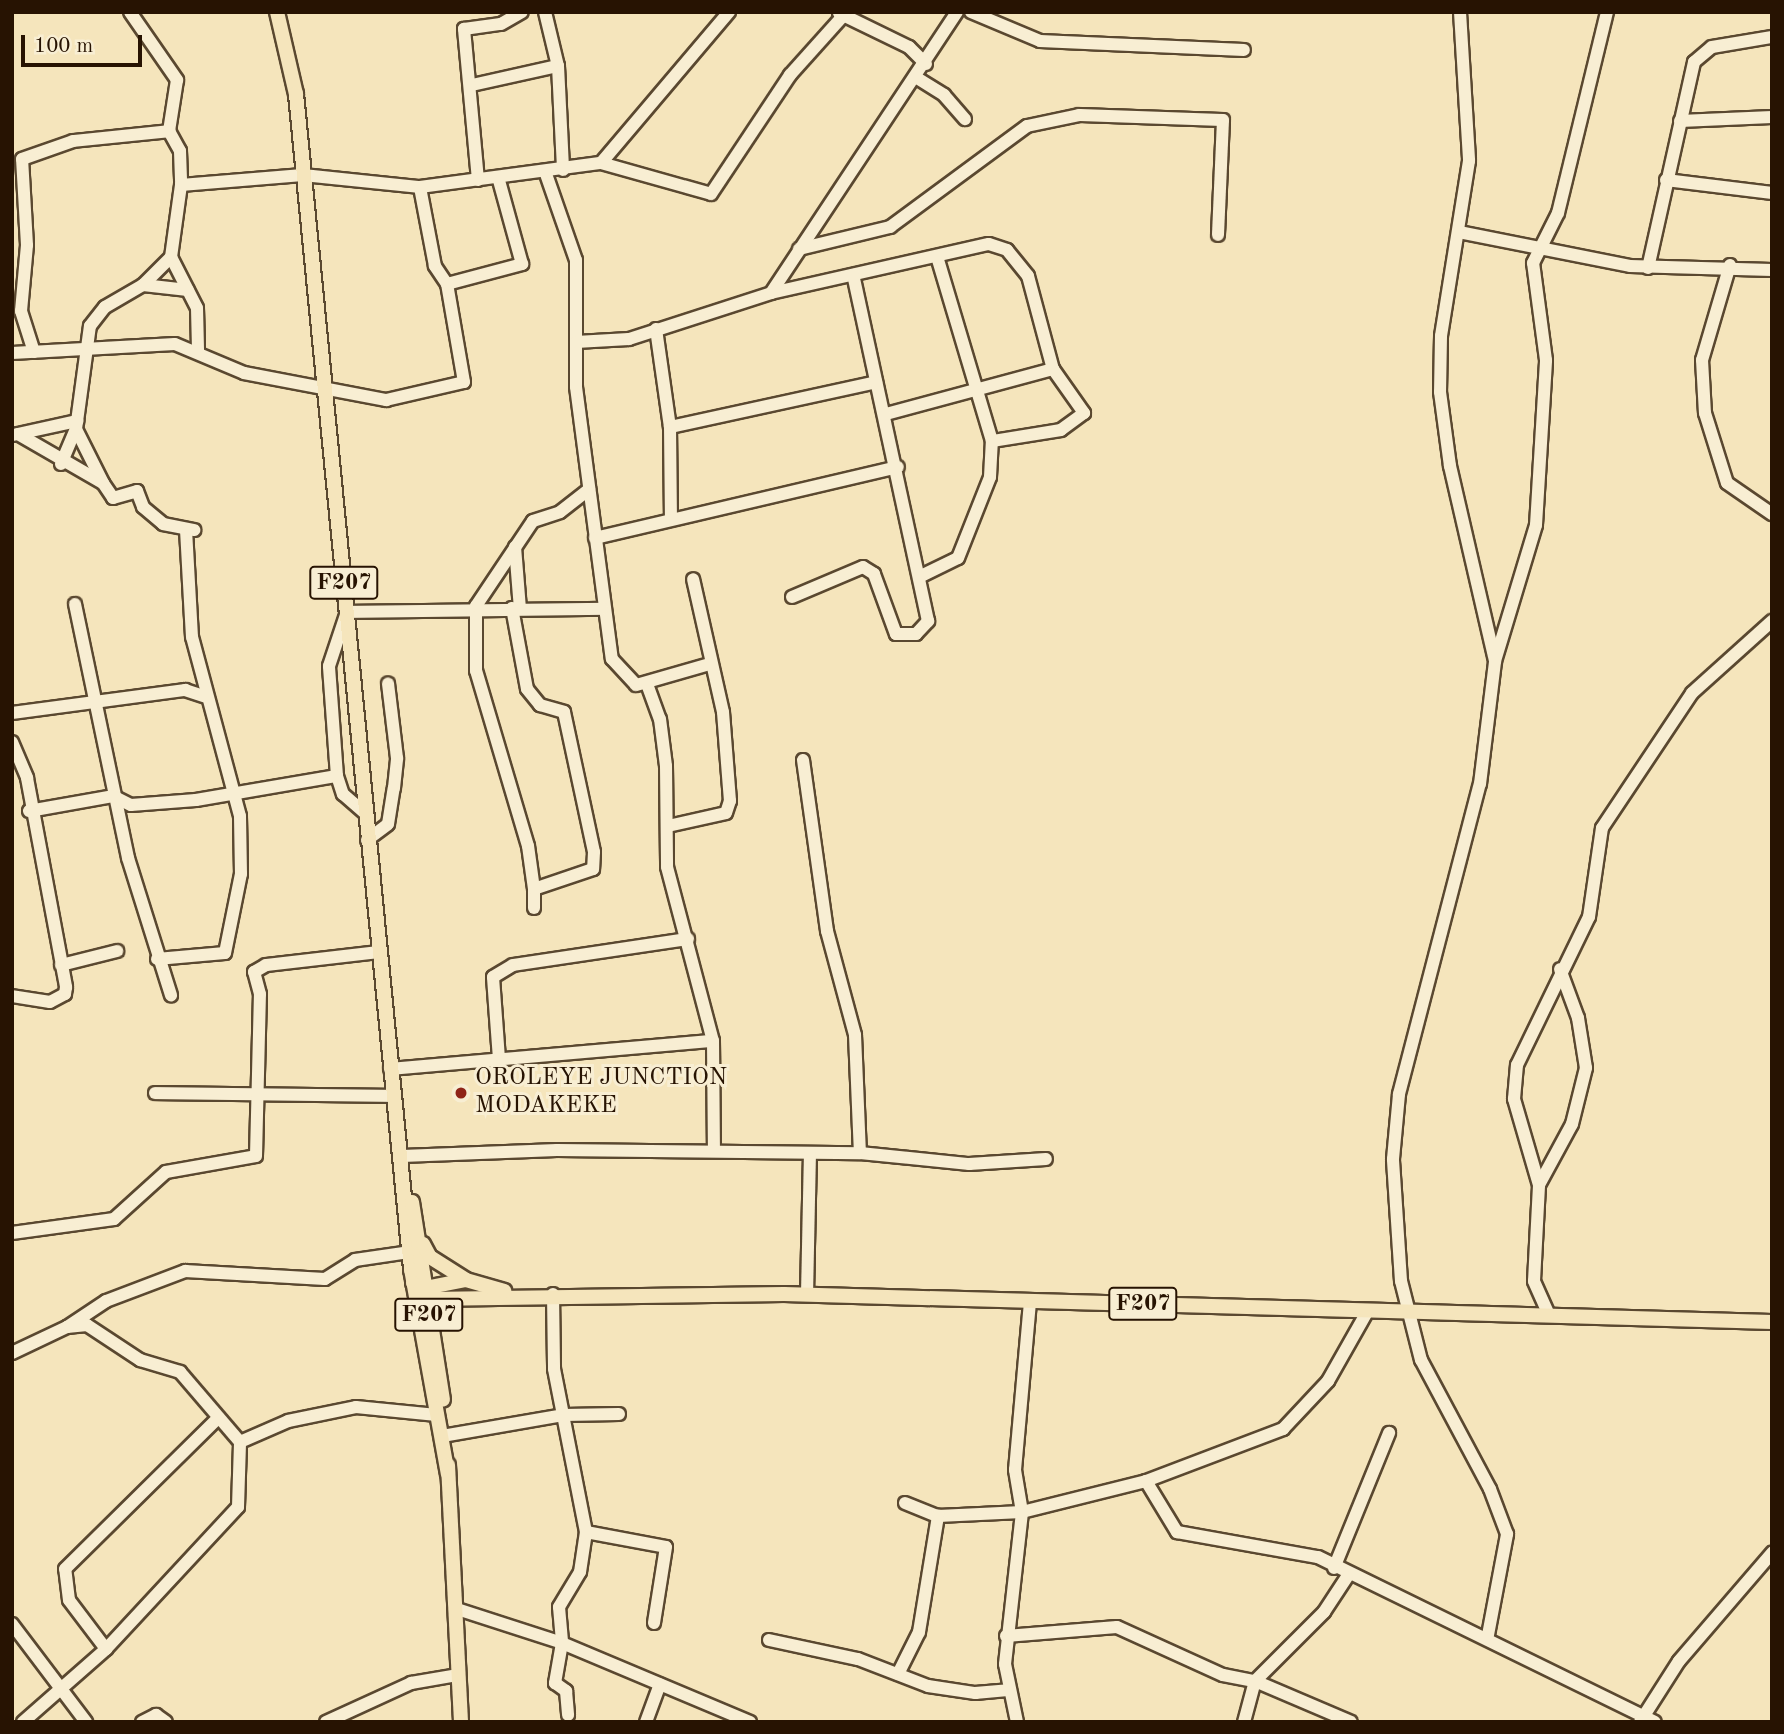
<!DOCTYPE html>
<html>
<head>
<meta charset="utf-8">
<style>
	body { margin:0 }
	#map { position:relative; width:1784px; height:1734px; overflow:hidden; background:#f5e5bc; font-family:"Old Standard TT",serif }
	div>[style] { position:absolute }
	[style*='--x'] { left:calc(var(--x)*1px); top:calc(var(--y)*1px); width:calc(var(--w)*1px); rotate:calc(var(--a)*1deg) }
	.roads { filter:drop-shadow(2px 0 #5a4830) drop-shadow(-2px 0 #5a4830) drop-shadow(0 2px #5a4830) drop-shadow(0 -2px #5a4830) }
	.minor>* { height:12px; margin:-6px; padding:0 6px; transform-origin:6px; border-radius:6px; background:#f8eed3 }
	.major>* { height:14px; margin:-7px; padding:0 7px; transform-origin:7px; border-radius:7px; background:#f5e5bc }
	.dots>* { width:19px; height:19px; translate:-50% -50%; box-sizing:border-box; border:4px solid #f8eed3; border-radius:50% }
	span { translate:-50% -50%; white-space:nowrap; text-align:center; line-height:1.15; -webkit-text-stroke:6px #f8eed3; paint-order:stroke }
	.shield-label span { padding:2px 5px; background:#f8eed3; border:2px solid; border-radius:5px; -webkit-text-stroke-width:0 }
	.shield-label { font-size:23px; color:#271302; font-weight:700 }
	.poi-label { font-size:24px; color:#271302 }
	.left { translate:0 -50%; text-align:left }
	.frame { position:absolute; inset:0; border:14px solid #271302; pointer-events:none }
	.scale { position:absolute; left:21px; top:35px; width:121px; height:32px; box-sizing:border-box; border:4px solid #271302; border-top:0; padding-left:9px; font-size:21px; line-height:24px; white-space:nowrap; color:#271302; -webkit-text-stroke:5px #f8eed3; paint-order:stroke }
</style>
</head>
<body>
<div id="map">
	<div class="roads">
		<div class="minor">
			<div style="--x:130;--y:12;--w:83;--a:55.3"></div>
			<div style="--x:177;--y:80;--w:52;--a:98.9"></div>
			<div style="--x:169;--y:131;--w:23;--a:61"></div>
			<div style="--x:180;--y:151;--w:34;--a:88"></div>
			<div style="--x:181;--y:185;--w:73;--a:97.9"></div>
			<div style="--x:171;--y:257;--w:57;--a:63"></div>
			<div style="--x:197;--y:308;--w:42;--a:88.6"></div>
			<div style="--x:545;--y:12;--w:56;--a:76.5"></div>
			<div style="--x:558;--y:66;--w:104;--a:87.2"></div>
			<div style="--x:971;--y:12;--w:75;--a:22.8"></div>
			<div style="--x:1040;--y:41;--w:204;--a:2.5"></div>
			<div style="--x:1460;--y:12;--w:149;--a:86.5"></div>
			<div style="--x:1469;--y:161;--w:177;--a:99.1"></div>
			<div style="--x:1441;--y:336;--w:56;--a:91"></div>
			<div style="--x:1440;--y:392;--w:75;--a:82.3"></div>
			<div style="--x:1450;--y:466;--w:200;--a:77"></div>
			<div style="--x:839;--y:13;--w:78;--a:25.9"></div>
			<div style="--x:909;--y:47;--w:24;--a:45"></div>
			<div style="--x:917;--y:78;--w:32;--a:32"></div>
			<div style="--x:944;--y:95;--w:32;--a:49"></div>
			<div style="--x:472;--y:85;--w:88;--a:-12.5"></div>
			<div style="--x:1680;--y:121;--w:92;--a:-2.5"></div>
			<div style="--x:601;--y:163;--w:198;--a:-49.7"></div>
			<div style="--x:546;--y:174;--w:91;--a:70.8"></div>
			<div style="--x:576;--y:260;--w:127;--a:90"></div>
			<div style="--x:576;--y:387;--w:274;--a:82.5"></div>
			<div style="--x:612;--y:659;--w:35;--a:47"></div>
			<div style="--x:636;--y:685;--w:76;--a:-16"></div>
			<div style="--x:478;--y:180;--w:152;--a:-95.3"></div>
			<div style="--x:464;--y:29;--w:37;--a:-8"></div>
			<div style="--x:501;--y:24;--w:24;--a:-30"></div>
			<div style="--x:1666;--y:180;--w:107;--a:7"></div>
			<div style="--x:181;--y:185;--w:122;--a:-4.7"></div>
			<div style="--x:303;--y:175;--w:118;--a:5.9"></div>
			<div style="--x:420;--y:187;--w:183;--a:-7.6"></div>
			<div style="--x:601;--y:163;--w:114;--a:15.7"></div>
			<div style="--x:711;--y:194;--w:143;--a:-56.4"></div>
			<div style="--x:790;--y:75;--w:79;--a:-48.1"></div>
			<div style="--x:1459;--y:232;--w:174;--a:11.2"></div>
			<div style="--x:1630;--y:266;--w:142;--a:1.6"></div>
			<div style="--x:799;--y:249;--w:94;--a:-13.6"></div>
			<div style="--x:890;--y:227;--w:170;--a:-36.4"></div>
			<div style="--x:1027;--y:126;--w:53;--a:-11.9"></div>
			<div style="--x:1079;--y:115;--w:144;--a:2"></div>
			<div style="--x:1223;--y:120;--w:115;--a:92.5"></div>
			<div style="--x:1730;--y:265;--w:99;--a:106.4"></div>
			<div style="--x:1702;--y:360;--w:53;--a:86.8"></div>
			<div style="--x:1705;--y:413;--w:73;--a:72.6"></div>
			<div style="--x:1727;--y:483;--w:55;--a:34.6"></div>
			<div style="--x:1648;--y:268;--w:211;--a:-77.4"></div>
			<div style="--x:1694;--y:62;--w:23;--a:-40"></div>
			<div style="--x:1712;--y:47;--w:61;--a:-9.5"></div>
			<div style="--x:447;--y:284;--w:78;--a:-14.9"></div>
			<div style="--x:522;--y:264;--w:90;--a:-105.4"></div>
			<div style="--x:143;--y:285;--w:45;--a:6.3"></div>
			<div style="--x:771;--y:293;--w:337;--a:-56.5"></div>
			<div style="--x:656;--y:329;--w:99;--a:81.9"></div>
			<div style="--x:670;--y:427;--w:91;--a:89.4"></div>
			<div style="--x:576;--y:342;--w:53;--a:-3.2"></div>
			<div style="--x:629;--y:339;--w:149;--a:-17.9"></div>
			<div style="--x:771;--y:293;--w:223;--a:-12.7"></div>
			<div style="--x:989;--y:244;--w:19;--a:18"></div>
			<div style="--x:1007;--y:250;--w:33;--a:51"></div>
			<div style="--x:1028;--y:276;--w:96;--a:75"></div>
			<div style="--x:1053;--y:369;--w:54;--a:54.8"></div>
			<div style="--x:1084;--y:413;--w:29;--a:144"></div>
			<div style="--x:1061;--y:430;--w:70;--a:170.9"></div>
			<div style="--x:34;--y:352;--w:43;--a:-107.6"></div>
			<div style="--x:21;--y:311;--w:66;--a:-84.8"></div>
			<div style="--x:27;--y:245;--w:86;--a:-93.3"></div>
			<div style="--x:22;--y:159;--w:54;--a:-19.4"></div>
			<div style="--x:73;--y:141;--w:97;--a:-5.9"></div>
			<div style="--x:12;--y:353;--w:163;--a:-3.2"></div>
			<div style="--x:175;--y:344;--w:75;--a:22.8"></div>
			<div style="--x:244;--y:373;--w:145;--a:10.8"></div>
			<div style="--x:386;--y:400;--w:80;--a:-13"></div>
			<div style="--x:464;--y:382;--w:99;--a:-99.8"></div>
			<div style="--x:447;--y:284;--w:22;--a:-124"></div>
			<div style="--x:435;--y:266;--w:80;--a:-100.8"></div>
			<div style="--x:886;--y:414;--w:173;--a:-15.1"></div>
			<div style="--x:670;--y:427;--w:211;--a:-12.3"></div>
			<div style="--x:18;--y:434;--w:98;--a:30"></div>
			<div style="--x:103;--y:483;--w:18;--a:56"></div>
			<div style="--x:113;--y:498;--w:25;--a:-16"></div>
			<div style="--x:137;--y:491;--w:17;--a:69"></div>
			<div style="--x:143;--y:507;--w:26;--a:40"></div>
			<div style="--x:163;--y:524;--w:32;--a:11"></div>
			<div style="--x:13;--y:435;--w:66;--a:-12.3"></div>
			<div style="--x:61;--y:464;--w:38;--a:-67"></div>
			<div style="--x:103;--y:483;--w:60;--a:-116.6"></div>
			<div style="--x:76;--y:429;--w:104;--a:-82.3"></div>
			<div style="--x:90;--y:326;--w:24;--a:-52"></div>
			<div style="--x:105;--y:307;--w:44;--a:-30.1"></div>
			<div style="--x:143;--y:285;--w:40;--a:-45"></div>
			<div style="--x:595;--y:538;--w:311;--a:-13.2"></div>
			<div style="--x:515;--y:547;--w:62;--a:85.4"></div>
			<div style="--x:919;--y:577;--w:43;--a:-26"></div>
			<div style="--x:958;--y:558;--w:87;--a:-68.4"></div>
			<div style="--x:990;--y:477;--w:36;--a:-87"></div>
			<div style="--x:992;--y:441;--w:192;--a:-106.6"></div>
			<div style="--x:792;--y:597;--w:77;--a:-22.9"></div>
			<div style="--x:863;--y:567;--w:13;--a:32"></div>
			<div style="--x:874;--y:574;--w:64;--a:69.9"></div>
			<div style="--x:896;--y:634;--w:20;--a:0"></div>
			<div style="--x:916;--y:634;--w:18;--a:-47"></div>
			<div style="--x:928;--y:621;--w:354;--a:-102.2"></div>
			<div style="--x:75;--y:604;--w:259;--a:78.2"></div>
			<div style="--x:128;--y:858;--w:144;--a:72.6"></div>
			<div style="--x:512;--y:608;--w:82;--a:79.5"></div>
			<div style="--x:527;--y:689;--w:21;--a:51"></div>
			<div style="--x:540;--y:705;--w:25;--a:16"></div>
			<div style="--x:564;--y:712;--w:143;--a:77.9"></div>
			<div style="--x:594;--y:852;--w:17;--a:93"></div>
			<div style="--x:593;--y:869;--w:62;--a:161.3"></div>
			<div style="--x:534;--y:889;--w:19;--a:90"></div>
			<div style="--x:647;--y:684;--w:37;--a:70"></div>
			<div style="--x:660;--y:719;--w:47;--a:82.7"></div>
			<div style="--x:666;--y:766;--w:101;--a:89.4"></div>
			<div style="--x:667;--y:867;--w:180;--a:75.2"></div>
			<div style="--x:713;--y:1041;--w:110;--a:89.5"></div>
			<div style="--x:12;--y:713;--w:175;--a:-7.6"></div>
			<div style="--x:185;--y:690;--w:20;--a:18"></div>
			<div style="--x:12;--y:742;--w:39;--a:67"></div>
			<div style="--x:27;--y:778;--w:213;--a:79.4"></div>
			<div style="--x:66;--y:987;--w:7;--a:98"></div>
			<div style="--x:65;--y:994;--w:17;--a:152"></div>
			<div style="--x:50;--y:1002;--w:38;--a:-171"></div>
			<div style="--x:803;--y:760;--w:173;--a:82"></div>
			<div style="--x:827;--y:931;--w:108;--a:74.9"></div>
			<div style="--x:855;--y:1035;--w:118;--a:87.6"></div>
			<div style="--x:337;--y:776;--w:110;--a:-94.2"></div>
			<div style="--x:329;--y:666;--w:57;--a:-71.6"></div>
			<div style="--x:347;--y:612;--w:255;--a:-0.7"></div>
			<div style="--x:29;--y:811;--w:85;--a:-10.1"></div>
			<div style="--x:113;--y:796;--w:20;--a:27"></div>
			<div style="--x:131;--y:805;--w:65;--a:-4.4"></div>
			<div style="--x:196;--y:800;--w:143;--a:-9.7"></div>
			<div style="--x:337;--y:776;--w:19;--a:72"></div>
			<div style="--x:343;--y:794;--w:32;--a:41"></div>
			<div style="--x:668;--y:826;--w:59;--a:-12.6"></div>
			<div style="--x:726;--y:813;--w:13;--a:-72"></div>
			<div style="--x:730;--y:801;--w:89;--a:-94.5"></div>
			<div style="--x:723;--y:712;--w:136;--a:-102.7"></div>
			<div style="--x:367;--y:840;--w:26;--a:-37"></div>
			<div style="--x:388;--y:824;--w:36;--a:-81"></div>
			<div style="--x:394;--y:788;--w:30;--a:-84"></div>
			<div style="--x:397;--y:758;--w:75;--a:-96.9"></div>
			<div style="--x:534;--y:889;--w:43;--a:-97.9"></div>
			<div style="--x:528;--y:846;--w:183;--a:-106.5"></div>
			<div style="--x:476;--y:671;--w:65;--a:-90"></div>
			<div style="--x:476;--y:606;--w:102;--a:-56.2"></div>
			<div style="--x:533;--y:521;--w:28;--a:-18"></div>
			<div style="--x:560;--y:512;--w:37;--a:-38"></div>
			<div style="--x:157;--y:959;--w:68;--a:-5"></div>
			<div style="--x:225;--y:953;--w:81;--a:-78.6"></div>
			<div style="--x:241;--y:874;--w:58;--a:-91"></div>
			<div style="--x:240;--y:816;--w:185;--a:-105"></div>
			<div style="--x:192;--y:637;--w:106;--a:-93.2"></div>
			<div style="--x:61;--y:965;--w:58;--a:-14"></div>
			<div style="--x:499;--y:1059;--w:82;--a:-94.2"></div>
			<div style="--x:493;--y:977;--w:23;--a:-31"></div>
			<div style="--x:513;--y:965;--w:177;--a:-8.5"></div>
			<div style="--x:390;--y:1069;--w:324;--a:-5"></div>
			<div style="--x:155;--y:1093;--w:239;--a:0.7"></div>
			<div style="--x:402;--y:1156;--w:155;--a:-2.2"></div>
			<div style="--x:557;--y:1150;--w:303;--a:0.6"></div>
			<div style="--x:860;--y:1153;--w:110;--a:5.8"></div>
			<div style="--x:969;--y:1164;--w:77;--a:-3.7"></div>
			<div style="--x:1539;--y:1185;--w:69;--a:-61.6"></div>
			<div style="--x:1572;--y:1124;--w:58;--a:-76"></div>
			<div style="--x:1586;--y:1068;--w:51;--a:-99.1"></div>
			<div style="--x:1578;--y:1018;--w:52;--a:-110.2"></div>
			<div style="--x:12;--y:1233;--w:103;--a:-7.8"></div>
			<div style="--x:114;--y:1219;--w:70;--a:-42.1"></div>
			<div style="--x:166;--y:1172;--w:91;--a:-10.1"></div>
			<div style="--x:256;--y:1156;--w:162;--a:-88.6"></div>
			<div style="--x:260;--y:994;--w:23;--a:-105"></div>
			<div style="--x:254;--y:972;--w:14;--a:-30"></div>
			<div style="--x:266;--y:965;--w:114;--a:-6.6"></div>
			<div style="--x:553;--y:1294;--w:75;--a:89.2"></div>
			<div style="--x:554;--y:1369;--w:166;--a:78.9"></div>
			<div style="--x:586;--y:1532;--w:40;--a:98.5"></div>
			<div style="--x:580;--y:1572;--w:41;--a:121"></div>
			<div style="--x:559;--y:1607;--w:36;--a:85"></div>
			<div style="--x:562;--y:1643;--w:41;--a:99.9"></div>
			<div style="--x:555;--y:1683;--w:14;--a:36"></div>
			<div style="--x:566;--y:1691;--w:24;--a:85"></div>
			<div style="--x:807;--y:1295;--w:142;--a:-88.8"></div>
			<div style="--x:1549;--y:1315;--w:37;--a:-114"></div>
			<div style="--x:1534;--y:1281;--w:96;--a:-87"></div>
			<div style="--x:1539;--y:1185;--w:90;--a:-106.2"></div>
			<div style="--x:1514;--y:1099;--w:34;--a:-85"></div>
			<div style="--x:1517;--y:1065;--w:165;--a:-64.1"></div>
			<div style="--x:1589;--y:917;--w:90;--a:-81.7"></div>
			<div style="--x:1602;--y:828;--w:162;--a:-56.3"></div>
			<div style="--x:1692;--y:693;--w:108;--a:-42"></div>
			<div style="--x:67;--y:1327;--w:47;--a:-33.7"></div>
			<div style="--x:106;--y:1301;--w:85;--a:-20.8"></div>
			<div style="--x:185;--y:1271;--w:140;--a:3.3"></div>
			<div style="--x:325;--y:1279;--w:36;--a:-32"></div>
			<div style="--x:355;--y:1260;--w:56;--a:-8.3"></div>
			<div style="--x:12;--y:1353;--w:61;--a:-25.3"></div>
			<div style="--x:67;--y:1327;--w:20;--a:-6"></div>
			<div style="--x:87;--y:1325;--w:64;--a:33.4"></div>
			<div style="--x:140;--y:1360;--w:42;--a:16.7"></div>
			<div style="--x:180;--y:1372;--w:92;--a:49.4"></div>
			<div style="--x:448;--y:1435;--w:118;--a:-9.8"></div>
			<div style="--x:564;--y:1415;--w:55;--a:-1"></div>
			<div style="--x:1146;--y:1481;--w:60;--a:58.7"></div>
			<div style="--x:1177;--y:1532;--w:143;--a:10.1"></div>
			<div style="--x:1318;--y:1557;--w:375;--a:26.1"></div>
			<div style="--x:905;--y:1503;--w:35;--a:22"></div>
			<div style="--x:938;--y:1516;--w:84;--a:-2.7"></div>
			<div style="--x:1022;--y:1512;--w:128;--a:-14"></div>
			<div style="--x:1146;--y:1481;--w:147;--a:-20.8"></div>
			<div style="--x:1283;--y:1429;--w:66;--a:-46.8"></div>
			<div style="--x:1328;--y:1381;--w:79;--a:-60.5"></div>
			<div style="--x:586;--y:1532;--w:81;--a:10.6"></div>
			<div style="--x:666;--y:1547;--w:77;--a:99"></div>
			<div style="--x:1334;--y:1568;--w:146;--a:-67.8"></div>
			<div style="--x:457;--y:1609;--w:110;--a:17.9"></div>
			<div style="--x:562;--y:1643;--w:204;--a:22.8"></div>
			<div style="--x:12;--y:1624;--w:123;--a:52.9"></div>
			<div style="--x:1488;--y:1635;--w:103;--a:-79.3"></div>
			<div style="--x:1507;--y:1534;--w:48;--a:-110.7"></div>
			<div style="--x:1490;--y:1489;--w:146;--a:-118.1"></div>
			<div style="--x:1421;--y:1360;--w:81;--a:-104.2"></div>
			<div style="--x:1401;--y:1281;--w:122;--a:-93.8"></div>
			<div style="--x:1393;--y:1159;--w:65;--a:-84.7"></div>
			<div style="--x:1399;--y:1094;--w:320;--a:-75.4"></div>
			<div style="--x:1480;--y:784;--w:124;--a:-83"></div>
			<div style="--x:1495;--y:661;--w:142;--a:-73.2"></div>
			<div style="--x:1536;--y:525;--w:165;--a:-86.5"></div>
			<div style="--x:1546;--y:360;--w:98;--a:-97.6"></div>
			<div style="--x:1533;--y:263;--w:56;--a:-63.4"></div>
			<div style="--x:1558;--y:213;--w:207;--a:-76.3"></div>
			<div style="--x:1006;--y:1636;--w:111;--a:-4.6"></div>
			<div style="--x:1117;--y:1627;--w:116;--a:24.4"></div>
			<div style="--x:1223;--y:1675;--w:33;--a:11"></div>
			<div style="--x:1255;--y:1681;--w:104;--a:23.1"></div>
			<div style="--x:769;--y:1640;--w:91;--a:12.1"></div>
			<div style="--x:858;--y:1659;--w:75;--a:21.1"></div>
			<div style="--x:928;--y:1686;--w:48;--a:8.5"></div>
			<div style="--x:975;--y:1693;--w:33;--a:-5"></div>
			<div style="--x:106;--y:1649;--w:61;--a:-127.1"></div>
			<div style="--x:69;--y:1600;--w:31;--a:-97"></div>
			<div style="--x:65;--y:1569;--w:215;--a:-44.6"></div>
			<div style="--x:898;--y:1674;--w:47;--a:-63.4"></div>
			<div style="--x:919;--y:1632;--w:118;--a:-80.7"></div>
			<div style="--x:23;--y:1722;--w:111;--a:-41.3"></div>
			<div style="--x:106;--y:1649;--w:194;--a:-47.1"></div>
			<div style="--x:238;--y:1507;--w:65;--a:-88.2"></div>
			<div style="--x:240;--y:1442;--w:52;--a:-23.6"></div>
			<div style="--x:288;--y:1421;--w:69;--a:-11.6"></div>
			<div style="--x:356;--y:1407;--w:81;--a:5.6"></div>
			<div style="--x:142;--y:1722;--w:16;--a:-27"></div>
			<div style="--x:156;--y:1715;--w:12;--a:35"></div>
			<div style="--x:326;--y:1722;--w:94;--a:-24.6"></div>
			<div style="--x:411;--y:1683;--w:48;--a:-9.7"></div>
			<div style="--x:646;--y:1722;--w:40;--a:-69.8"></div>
			<div style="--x:1017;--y:1722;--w:59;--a:-101.7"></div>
			<div style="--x:1005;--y:1664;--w:153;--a:-83.6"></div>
			<div style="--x:1022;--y:1512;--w:43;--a:-99.5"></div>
			<div style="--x:1015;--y:1470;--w:170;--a:-84.9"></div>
			<div style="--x:1244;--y:1722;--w:42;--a:-75"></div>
			<div style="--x:1255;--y:1681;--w:98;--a:-45"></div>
			<div style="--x:1324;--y:1612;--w:42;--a:-56.7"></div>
			<div style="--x:1640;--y:1722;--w:72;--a:-57.4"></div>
			<div style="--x:1679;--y:1661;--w:143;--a:-49.3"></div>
		</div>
		<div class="major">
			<div style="--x:277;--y:12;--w:84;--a:77"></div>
			<div style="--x:296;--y:94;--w:1181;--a:84.41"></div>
			<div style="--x:411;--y:1269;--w:208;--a:79.8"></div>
			<div style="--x:412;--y:1202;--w:200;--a:81.1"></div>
			<div style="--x:423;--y:1244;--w:15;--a:62"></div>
			<div style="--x:430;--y:1257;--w:41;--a:32.2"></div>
			<div style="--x:413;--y:1283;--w:21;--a:49"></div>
			<div style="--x:427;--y:1299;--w:357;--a:-0.8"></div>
			<div style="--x:784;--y:1294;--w:988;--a:1.62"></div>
			<div style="--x:420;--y:1289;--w:47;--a:-11.1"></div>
			<div style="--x:466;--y:1280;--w:40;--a:16"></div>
			<div style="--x:448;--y:1465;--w:257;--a:87.1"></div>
		</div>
	</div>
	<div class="dots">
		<div style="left:461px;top:1093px;background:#8f2418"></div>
	</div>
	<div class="shield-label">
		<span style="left:344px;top:583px">F207</span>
		<span style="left:1143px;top:1304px">F207</span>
		<span style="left:429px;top:1315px">F207</span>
	</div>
	<div class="poi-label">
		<span class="left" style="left:475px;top:1093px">OROLEYE JUNCTION<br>MODAKEKE</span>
	</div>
	<div class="frame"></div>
	<div class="scale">100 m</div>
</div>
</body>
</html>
